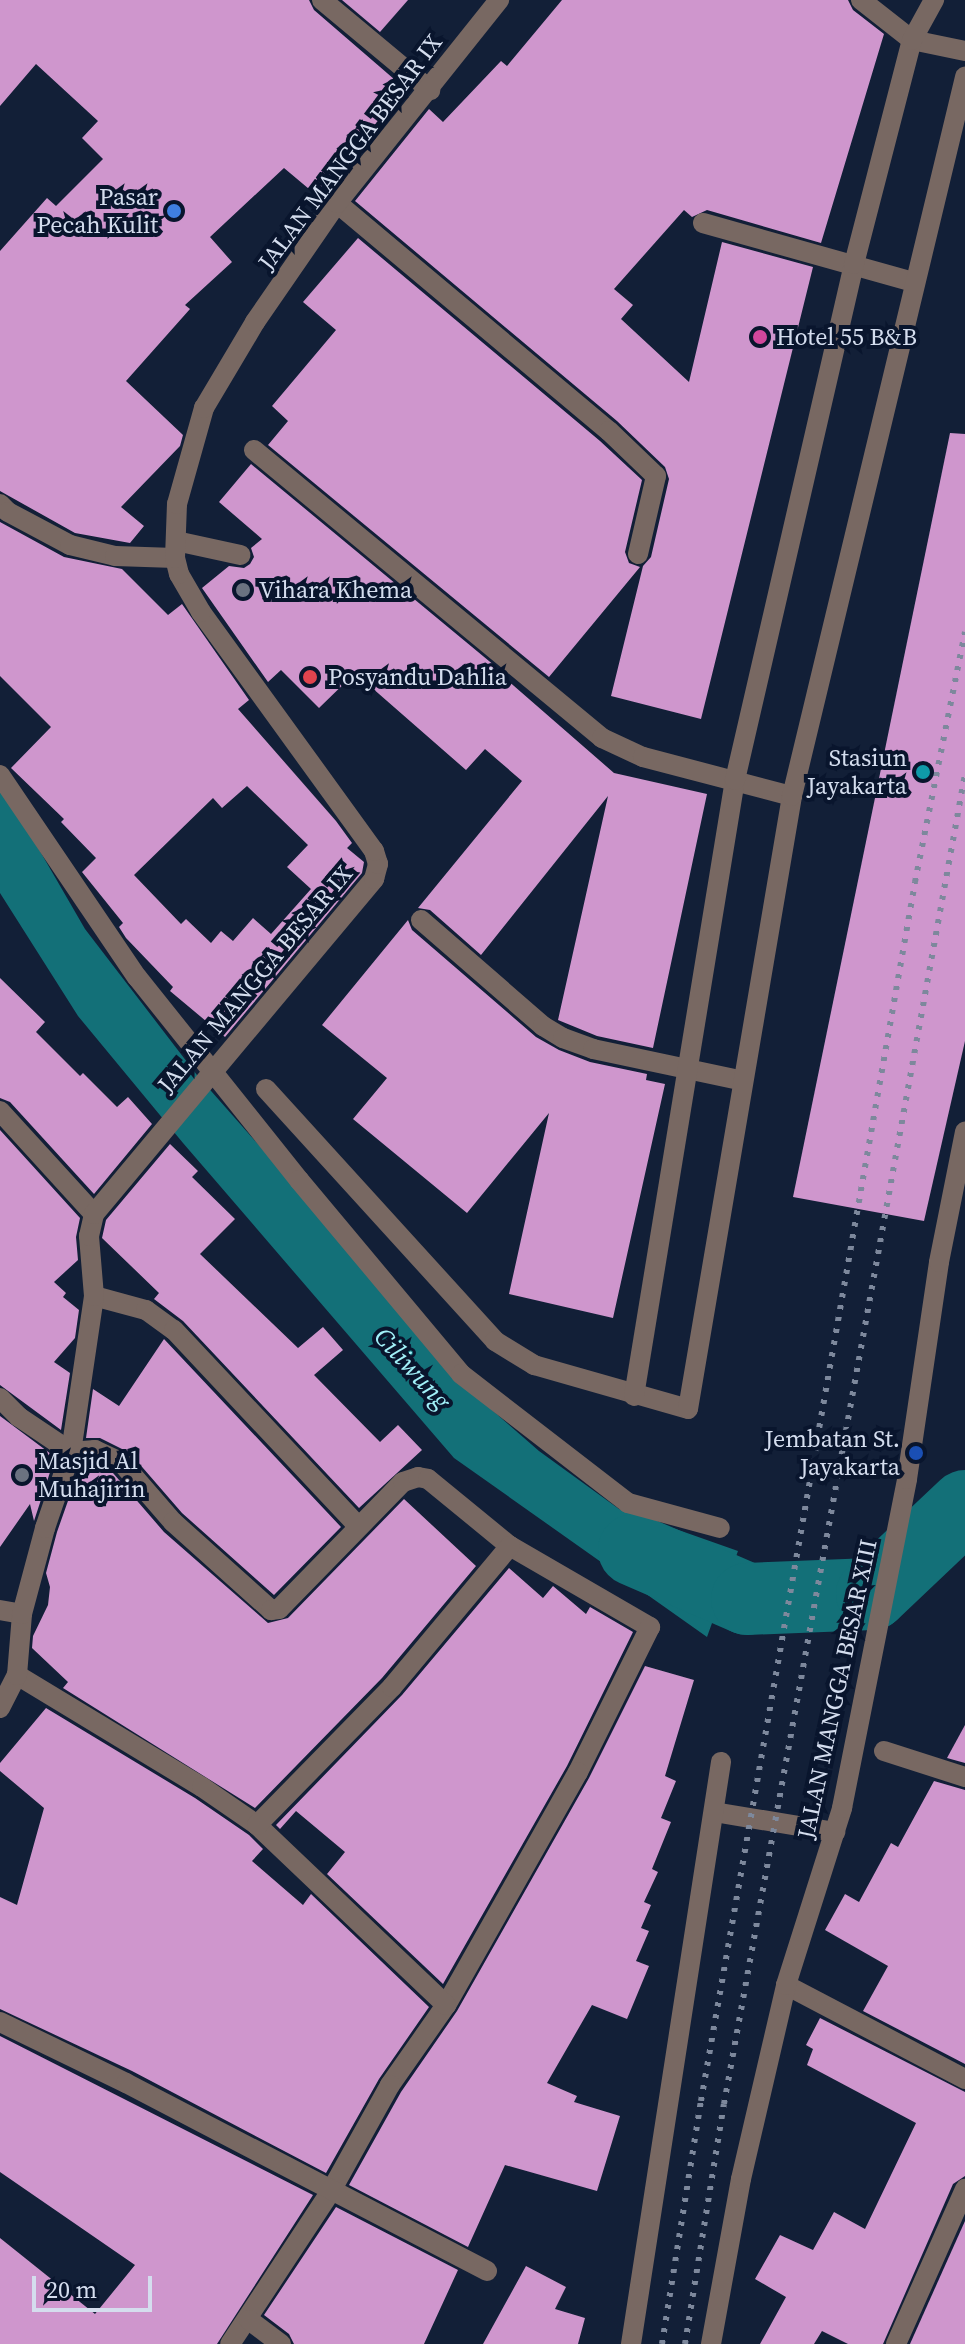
<!DOCTYPE html>
<html>
<head>
<meta charset="utf-8">
<style>
	body { margin:0 }
	#map { position:relative; width:965px; height:2344px; overflow:hidden; background:#121f37; font-family:"Source Serif 4",serif }
	div>[style] { position:absolute }
	[style*='--x'] { left:calc(var(--x)*1px); top:calc(var(--y)*1px); width:calc(var(--w)*1px); rotate:calc(var(--a)*1deg) }
	.water>* { inset:0; background:#137078 }
	.river>* { height:72px; margin:-36px; padding:0 36px; transform-origin:36px; border-radius:36px; background:#137078 }
	.building>* { inset:0; background:#cf96cd }
	.minor>* { height:20px; margin:-10px; padding:0 10px; transform-origin:10px; border-radius:10px; background:#786862 }
	.rail>* { height:6px; margin-top:-3px; transform-origin:0; background:repeating-linear-gradient(90deg,#7d889c 0 4px,transparent 0 12px) }
	.dots>* { width:22px; height:22px; translate:-50% -50%; box-sizing:border-box; border:4px solid #09152d; border-radius:50% }
	span { translate:-50% -50%; white-space:nowrap; text-align:center; line-height:1.15; -webkit-text-stroke:8px #09152d; paint-order:stroke }
	.street-label { font-size:24px; color:#d4ddee }
	.poi-label { font-size:24px; color:#d4ddee }
	.right { translate:-100% -50%; text-align:right }
	.left { translate:0 -50%; text-align:left }
	.water-label { font-size:26px; color:#a2f1f9; font-style:italic }
	.scale { position:absolute; left:32px; top:2276px; width:120px; height:36px; box-sizing:border-box; border:4px solid #d4ddee; border-top:0; padding-left:10px; font-size:24px; line-height:28px; white-space:nowrap; color:#d4ddee; -webkit-text-stroke:6px #09152d; paint-order:stroke }
</style>
</head>
<body>
<div id="map">
	<div class="water">
		<div style="clip-path:polygon(0 782px,85px 929px,197px 1075px,369px 1270px,443px 1367px,539px 1451px,619px 1509px,738px 1551px,707px 1637px,454px 1458px,183px 1143px,78px 1016px,0 893px)"></div>
	</div>
	<div class="river">
		<div style="--x:634;--y:1550;--w:123;--a:23.4"></div>
		<div style="--x:747;--y:1599;--w:125;--a:-2.3"></div>
		<div style="--x:872;--y:1594;--w:128;--a:-43.4"></div>
	</div>
	<div class="building">
		<div style="clip-path:polygon(0 0,309px 0,314px 10px,409px 92px,334px 186px,327px 181px,315px 194px,284px 168px,210px 237px,232px 262px,185px 305px,190px 309px,126px 381px,183px 435px,180px 446px,121px 507px,144px 526px,130px 543px,75px 533px,0 491px,0 251px,47px 198px,56px 206px,103px 159px,82px 138px,98px 121px,36px 64px,0 106px)"></div>
		<div style="clip-path:polygon(342px 0,408px 0,380px 32px)"></div>
		<div style="clip-path:polygon(562px 0,848px 0,853px 10px,884px 34px,821px 243px,707px 210px,692px 217px,684px 210px,614px 289px,633px 305px,621px 319px,689px 382px,722px 242px,813px 267px,701px 719px,611px 696px,643px 566px,651px 557px,669px 479px,665px 467px,617px 421px,355px 201px,429px 109px,443px 122px,501px 61px,507px 66px)"></div>
		<div style="clip-path:polygon(358px 238px,600px 441px,642px 480px,625px 552px,629px 563px,640px 567px,549px 677px,268px 445px,288px 421px,272px 406px,336px 330px,303px 302px)"></div>
		<div style="clip-path:polygon(950px 433px,965px 434px,965px 1041px,924px 1221px,793px 1197px)"></div>
		<div style="clip-path:polygon(251px 464px,495px 666px,490px 665px,614px 773px,707px 794px,653px 1048px,597px 1036px,558px 1020px,608px 796px,481px 955px,430px 910px,418px 908px,522px 781px,485px 749px,466px 770px,355px 673px,319px 708px,281px 670px,268px 682px,202px 588px,229px 566px,244px 568px,250px 564px,254px 557px,251px 548px,262px 539px,219px 502px)"></div>
		<div style="clip-path:polygon(evenodd,0 522px,64px 557px,122px 569px,168px 615px,182px 604px,249px 700px,238px 709px,336px 821px,352px 843px,347px 848px,364px 862px,362px 873px,225px 1037px,170px 991px,173px 987px,126px 938px,119px 927px,123px 923px,82px 872px,96px 858px,61px 822px,64px 819px,11px 768px,51px 727px,0 676px,0 522px,247px 786px,308px 845px,287px 867px,311px 889px,271px 934px,253px 918px,233px 941px,221px 931px,211px 943px,186px 919px,181px 924px,134px 875px,213px 798px,222px 808px,247px 786px)"></div>
		<div style="clip-path:polygon(408px 920px,412px 930px,536px 1037px,559px 1050px,590px 1062px,647px 1074px,646px 1080px,665px 1084px,613px 1318px,509px 1294px,549px 1113px,467px 1213px,353px 1119px,387px 1078px,322px 1025px)"></div>
		<div style="clip-path:polygon(0 978px,45px 1022px,36px 1032px,80px 1076px,83px 1073px,117px 1107px,128px 1097px,152px 1124px,94px 1194px,10px 1102px,0 1098px)"></div>
		<div style="clip-path:polygon(0 1130px,80px 1218px,76px 1237px,78px 1260px,54px 1282px,66px 1293px,63px 1297px,79px 1310px,75px 1338px,54px 1362px,70px 1373px,61px 1430px,0 1385px)"></div>
		<div style="clip-path:polygon(170px 1144px,198px 1171px,192px 1177px,235px 1219px,200px 1254px,298px 1348px,323px 1327px,343px 1350px,314px 1375px,380px 1442px,398px 1425px,422px 1450px,359px 1508px,183px 1321px,154px 1299px,159px 1293px,102px 1238px,106px 1220px)"></div>
		<div style="clip-path:polygon(164px 1339px,341px 1527px,274px 1595px,182px 1513px,130px 1453px,100px 1438px,86px 1438px,93px 1389px,119px 1406px)"></div>
		<div style="clip-path:polygon(0 1416px,55px 1457px,34px 1521px,30px 1504px,0 1547px)"></div>
		<div style="clip-path:polygon(93px 1463px,113px 1473px,164px 1532px,268px 1623px,288px 1618px,404px 1499px,476px 1566px,382px 1678px,255px 1808px,63px 1688px,68px 1682px,32px 1648px,33px 1636px,48px 1605px,50px 1587px,46px 1573px,57px 1532px,81px 1464px)"></div>
		<div style="clip-path:polygon(509px 1568px,543px 1598px,553px 1586px,586px 1614px,590px 1607px,633px 1632px,567px 1766px,443px 1984px,327px 1874px,345px 1852px,296px 1811px,280px 1829px,276px 1825px,402px 1695px)"></div>
		<div style="clip-path:polygon(645px 1666px,694px 1680px,665px 1776px,676px 1781px,661px 1818px,671px 1822px,652px 1869px,658px 1872px,644px 1902px,651px 1905px,641px 1928px,649px 1931px,636px 1961px,649px 1966px,627px 2019px,592px 2005px,547px 2083px,577px 2096px,574px 2102px,620px 2116px,597px 2191px,505px 2165px,468px 2247px,349px 2185px,401px 2092px,457px 2011px,589px 1778px)"></div>
		<div style="clip-path:polygon(46px 1708px,195px 1798px,249px 1835px,263px 1849px,252px 1861px,303px 1905px,311px 1894px,429px 2007px,379px 2079px,326px 2173px,132px 2071px,0 2009px,0 1897px,17px 1905px,44px 1808px,0 1771px,0 1763px)"></div>
		<div style="clip-path:polygon(965px 1725px,965px 1763px,947px 1758px)"></div>
		<div style="clip-path:polygon(934px 1781px,965px 1790px,965px 2064px,863px 2011px,888px 1966px,825px 1930px,845px 1894px,859px 1902px,891px 1843px,898px 1847px)"></div>
		<div style="clip-path:polygon(820px 2018px,965px 2092px,965px 2176px,953px 2184px,883px 2344px,848px 2344px,822px 2331px,814px 2344px,760px 2344px,786px 2297px,755px 2279px,780px 2235px,813px 2250px,834px 2212px,865px 2229px,916px 2123px,807px 2065px,813px 2049px,806px 2045px)"></div>
		<div style="clip-path:polygon(0 2036px,313px 2195px,217px 2344px,0 2344px,0 2238px,95px 2314px,135px 2265px,0 2172px)"></div>
		<div style="clip-path:polygon(336px 2207px,458px 2270px,424px 2344px,294px 2344px,289px 2334px,264px 2315px)"></div>
		<div style="clip-path:polygon(965px 2221px,965px 2344px,910px 2344px)"></div>
		<div style="clip-path:polygon(526px 2266px,566px 2287px,555px 2309px,585px 2318px,578px 2344px,483px 2344px)"></div>
	</div>
	<div class="minor">
		<div style="--x:322;--y:0;--w:141;--a:39.8"></div>
		<div style="--x:861;--y:0;--w:65;--a:38.1"></div>
		<div style="--x:912;--y:40;--w:54;--a:11.7"></div>
		<div style="--x:337;--y:203;--w:355;--a:40"></div>
		<div style="--x:609;--y:431;--w:65;--a:43.8"></div>
		<div style="--x:656;--y:476;--w:80;--a:103"></div>
		<div style="--x:703;--y:223;--w:218;--a:15.7"></div>
		<div style="--x:254;--y:450;--w:452;--a:39.6"></div>
		<div style="--x:602;--y:738;--w:45;--a:24.9"></div>
		<div style="--x:643;--y:757;--w:154;--a:14.7"></div>
		<div style="--x:0;--y:504;--w:11;--a:45"></div>
		<div style="--x:8;--y:512;--w:70;--a:28"></div>
		<div style="--x:70;--y:545;--w:46;--a:13.7"></div>
		<div style="--x:115;--y:556;--w:60;--a:1.9"></div>
		<div style="--x:176;--y:541;--w:66;--a:12.2"></div>
		<div style="--x:0;--y:775;--w:244;--a:55.9"></div>
		<div style="--x:137;--y:977;--w:260;--a:51.4"></div>
		<div style="--x:299;--y:1180;--w:253;--a:50.1"></div>
		<div style="--x:461;--y:1374;--w:211;--a:37.7"></div>
		<div style="--x:628;--y:1503;--w:95;--a:15.2"></div>
		<div style="--x:421;--y:920;--w:162;--a:41"></div>
		<div style="--x:543;--y:1026;--w:23;--a:31"></div>
		<div style="--x:563;--y:1038;--w:32;--a:20"></div>
		<div style="--x:593;--y:1049;--w:153;--a:12"></div>
		<div style="--x:266;--y:1089;--w:341;--a:47.7"></div>
		<div style="--x:495;--y:1341;--w:46;--a:31.6"></div>
		<div style="--x:534;--y:1365;--w:160;--a:15.9"></div>
		<div style="--x:688;--y:1409;--w:622;--a:-80.37"></div>
		<div style="--x:792;--y:796;--w:740;--a:-76.47"></div>
		<div style="--x:0;--y:1111;--w:139;--a:47.6"></div>
		<div style="--x:94;--y:1296;--w:54;--a:15.1"></div>
		<div style="--x:146;--y:1310;--w:34;--a:36"></div>
		<div style="--x:174;--y:1330;--w:269;--a:46.8"></div>
		<div style="--x:634;--y:1396;--w:624;--a:-80.69"></div>
		<div style="--x:735;--y:780;--w:530;--a:-77.01"></div>
		<div style="--x:854;--y:264;--w:231;--a:-75.5"></div>
		<div style="--x:912;--y:40;--w:46;--a:-61.2"></div>
		<div style="--x:0;--y:1398;--w:27;--a:45"></div>
		<div style="--x:19;--y:1417;--w:63;--a:33.9"></div>
		<div style="--x:71;--y:1452;--w:24;--a:-5"></div>
		<div style="--x:95;--y:1450;--w:29;--a:25"></div>
		<div style="--x:121;--y:1462;--w:79;--a:49.1"></div>
		<div style="--x:173;--y:1522;--w:132;--a:41.9"></div>
		<div style="--x:271;--y:1610;--w:8;--a:-7"></div>
		<div style="--x:279;--y:1609;--w:177;--a:-45.7"></div>
		<div style="--x:403;--y:1482;--w:16;--a:-18"></div>
		<div style="--x:418;--y:1477;--w:10;--a:11"></div>
		<div style="--x:428;--y:1479;--w:106;--a:39.3"></div>
		<div style="--x:510;--y:1546;--w:162;--a:30.1"></div>
		<div style="--x:650;--y:1627;--w:162;--a:116.4"></div>
		<div style="--x:578;--y:1772;--w:268;--a:119.5"></div>
		<div style="--x:446;--y:2005;--w:98;--a:125"></div>
		<div style="--x:390;--y:2085;--w:121;--a:119.1"></div>
		<div style="--x:331;--y:2191;--w:183;--a:123.4"></div>
		<div style="--x:0;--y:1610;--w:22;--a:10"></div>
		<div style="--x:17;--y:1675;--w:216;--a:31.2"></div>
		<div style="--x:202;--y:1787;--w:67;--a:34.6"></div>
		<div style="--x:257;--y:1825;--w:261;--a:43.6"></div>
		<div style="--x:0;--y:1708;--w:37;--a:-63"></div>
		<div style="--x:17;--y:1675;--w:61;--a:-85.3"></div>
		<div style="--x:22;--y:1614;--w:89;--a:-75"></div>
		<div style="--x:45;--y:1528;--w:80;--a:-71.1"></div>
		<div style="--x:71;--y:1452;--w:158;--a:-81.6"></div>
		<div style="--x:94;--y:1296;--w:60;--a:-94.8"></div>
		<div style="--x:89;--y:1236;--w:23;--a:-77"></div>
		<div style="--x:94;--y:1214;--w:437;--a:-50.1"></div>
		<div style="--x:374;--y:879;--w:16;--a:-75"></div>
		<div style="--x:378;--y:864;--w:14;--a:-107"></div>
		<div style="--x:374;--y:851;--w:295;--a:-125.9"></div>
		<div style="--x:201;--y:612;--w:44;--a:-120.1"></div>
		<div style="--x:179;--y:574;--w:16;--a:-104"></div>
		<div style="--x:175;--y:558;--w:54;--a:-87.9"></div>
		<div style="--x:177;--y:504;--w:100;--a:-74.3"></div>
		<div style="--x:204;--y:408;--w:100;--a:-59.3"></div>
		<div style="--x:255;--y:322;--w:145;--a:-55.4"></div>
		<div style="--x:337;--y:203;--w:260;--a:-51.4"></div>
		<div style="--x:884;--y:1751;--w:85;--a:17.8"></div>
		<div style="--x:714;--y:1812;--w:123;--a:9.4"></div>
		<div style="--x:257;--y:1825;--w:193;--a:-45.6"></div>
		<div style="--x:392;--y:1687;--w:184;--a:-50.1"></div>
		<div style="--x:786;--y:1985;--w:202;--a:27.7"></div>
		<div style="--x:0;--y:2022;--w:140;--a:25.8"></div>
		<div style="--x:126;--y:2083;--w:407;--a:27.5"></div>
		<div style="--x:249;--y:2320;--w:40;--a:37"></div>
		<div style="--x:631;--y:2344;--w:589;--a:-81.21"></div>
		<div style="--x:711;--y:2344;--w:168;--a:-79.7"></div>
		<div style="--x:741;--y:2179;--w:199;--a:-76.9"></div>
		<div style="--x:786;--y:1985;--w:186;--a:-72.4"></div>
		<div style="--x:842;--y:1808;--w:335;--a:-78.8"></div>
		<div style="--x:907;--y:1479;--w:219;--a:-81.6"></div>
		<div style="--x:939;--y:1262;--w:133;--a:-78.7"></div>
		<div style="--x:896;--y:2344;--w:170;--a:-66"></div>
	</div>
	<div class="rail">
		<div style="--x:662;--y:2344;--w:246;--a:-80.9"></div>
		<div style="--x:701;--y:2101;--w:1238;--a:-80.04"></div>
		<div style="--x:915;--y:882;--w:255;--a:-78.7"></div>
		<div style="--x:685;--y:2344;--w:243;--a:-80.8"></div>
		<div style="--x:724;--y:2104;--w:1352;--a:-79.73"></div>
	</div>
	<div class="dots">
		<div style="left:174px;top:211px;background:#3f7fe0"></div>
		<div style="left:760px;top:337px;background:#d1479c"></div>
		<div style="left:243px;top:590px;background:#6b7280"></div>
		<div style="left:310px;top:677px;background:#e0444e"></div>
		<div style="left:923px;top:772px;background:#0f9aa8"></div>
		<div style="left:916px;top:1453px;background:#1a4fb4"></div>
		<div style="left:22px;top:1475px;background:#6b7280"></div>
	</div>
	<div class="street-label">
		<span style="left:350px;top:152px;rotate:-53deg">JALAN MANGGA BESAR IX</span>
		<span style="left:255px;top:979px;rotate:-50deg">JALAN MANGGA BESAR IX</span>
		<span style="left:837px;top:1689px;rotate:-78deg">JALAN MANGGA BESAR XIII</span>
	</div>
	<div class="poi-label">
		<span class="right" style="left:158px;top:211px">Pasar<br>Pecah Kulit</span>
		<span class="left" style="left:776px;top:337px">Hotel 55 B&amp;B</span>
		<span class="left" style="left:259px;top:590px">Vihara Khema</span>
		<span class="left" style="left:328px;top:677px">Posyandu Dahlia</span>
		<span class="right" style="left:907px;top:772px">Stasiun<br>Jayakarta</span>
		<span class="right" style="left:900px;top:1453px">Jembatan St.<br>Jayakarta</span>
		<span class="left" style="left:38px;top:1475px">Masjid Al<br>Muhajirin</span>
	</div>
	<div class="water-label">
		<span style="left:412px;top:1369px;rotate:48deg">Ciliwung</span>
	</div>
	<div class="scale">20 m</div>
</div>
</body>
</html>
